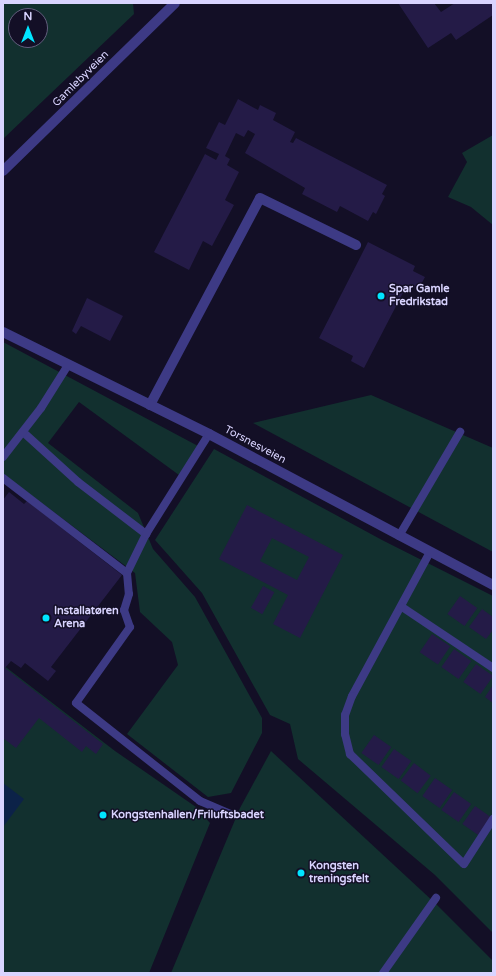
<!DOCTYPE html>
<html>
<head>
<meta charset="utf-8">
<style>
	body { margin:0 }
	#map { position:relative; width:496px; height:976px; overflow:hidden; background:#130f26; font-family:"Varela Round",sans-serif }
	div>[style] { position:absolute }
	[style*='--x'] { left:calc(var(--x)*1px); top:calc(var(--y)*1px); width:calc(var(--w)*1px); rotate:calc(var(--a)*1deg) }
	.green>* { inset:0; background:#12302f }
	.water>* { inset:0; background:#0c2248 }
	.building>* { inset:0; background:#241b47; transform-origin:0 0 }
	.service>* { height:8px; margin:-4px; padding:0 4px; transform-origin:4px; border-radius:4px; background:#3d3a85 }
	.minor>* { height:10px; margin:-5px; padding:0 5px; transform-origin:5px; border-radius:5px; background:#3d3a85 }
	.tertiary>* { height:10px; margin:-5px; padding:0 5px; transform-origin:5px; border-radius:5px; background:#3d3a85 }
	.dots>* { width:11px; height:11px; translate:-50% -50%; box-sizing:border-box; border:2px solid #130f26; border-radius:50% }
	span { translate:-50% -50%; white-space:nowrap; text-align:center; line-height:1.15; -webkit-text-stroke:3px #130f26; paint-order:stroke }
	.street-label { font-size:11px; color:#d9d4ff }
	.poi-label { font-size:11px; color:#d9d4ff; font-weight:700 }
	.left { translate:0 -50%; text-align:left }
	.frame { position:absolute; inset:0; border:4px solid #d9d4ff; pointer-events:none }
	.north { position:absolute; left:8px; top:8px; width:40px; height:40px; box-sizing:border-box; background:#130f26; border:1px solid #625e7d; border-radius:50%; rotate:0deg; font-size:11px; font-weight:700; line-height:16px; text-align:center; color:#d9d4ff }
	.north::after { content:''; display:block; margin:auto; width:14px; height:18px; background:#00e5ff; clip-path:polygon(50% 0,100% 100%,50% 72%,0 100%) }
</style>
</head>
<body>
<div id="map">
	<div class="green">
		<div style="clip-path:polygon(evenodd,3px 3px,133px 3px,134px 14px,3px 139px,3px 3px,16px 16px,40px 16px,40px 40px,16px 40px,16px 16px)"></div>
		<div style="clip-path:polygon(493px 135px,493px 225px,471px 207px,448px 197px,467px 162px,462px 153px)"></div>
		<div style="clip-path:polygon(3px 342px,198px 446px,179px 475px,79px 402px,48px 443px,138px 513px,153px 549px,195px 597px,262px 718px,262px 733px,231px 793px,208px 797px,127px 734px,178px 665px,172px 642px,140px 612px,135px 573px,3px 474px)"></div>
		<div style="clip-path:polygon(371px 395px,493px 448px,493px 552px,253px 423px)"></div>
		<div style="clip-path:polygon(214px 449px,382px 540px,493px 596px,493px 933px,435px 875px,298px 759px,290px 724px,270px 715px,202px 593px,155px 540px)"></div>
		<div style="clip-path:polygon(3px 665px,115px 751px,196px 807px,210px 823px,149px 973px,3px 973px)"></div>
		<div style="clip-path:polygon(271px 751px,436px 904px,493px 961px,493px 973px,171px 973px,240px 808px)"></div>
	</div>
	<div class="water">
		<div style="clip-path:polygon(3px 783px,24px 799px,3px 827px)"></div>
	</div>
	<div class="building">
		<div style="clip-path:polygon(398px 3px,434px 3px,441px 12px,455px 3px,493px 3px,493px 15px,456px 40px,451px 33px,428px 48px)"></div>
		<div style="clip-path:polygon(238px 99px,258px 110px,260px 105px,276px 113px,273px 120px,295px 132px,290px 142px,293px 143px,296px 138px,387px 185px,382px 194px,385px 196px,376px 214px,373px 212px,368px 221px,340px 206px,337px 212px,302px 194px,305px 188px,245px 153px,255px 134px,248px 130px,244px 137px,236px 133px,225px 156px,230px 159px,227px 165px,239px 172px,225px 200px,234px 205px,212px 246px,203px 241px,189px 270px,154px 252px,205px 154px,216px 160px,219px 154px,206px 148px,219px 122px,225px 125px)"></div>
		<div style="clip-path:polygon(368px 242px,415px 266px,413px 271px,425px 277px,418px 290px,407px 285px,364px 368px,351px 361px,353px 356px,319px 338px)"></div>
		<div style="clip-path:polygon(87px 298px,123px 316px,110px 341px,81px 326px,76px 334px,72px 331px)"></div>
		<div style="clip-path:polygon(9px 492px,24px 504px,27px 501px,122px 575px,51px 667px,56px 671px,48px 681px,25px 663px,21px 668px,11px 661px,5px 668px,103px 744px,96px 754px,86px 746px,82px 752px,39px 718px,16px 748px,3px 738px,3px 500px)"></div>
		<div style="clip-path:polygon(evenodd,247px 505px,343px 555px,300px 638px,273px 624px,288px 595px,219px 559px,247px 505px,272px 538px,309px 557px,297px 580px,260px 561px,272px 538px)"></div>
		<div style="left:263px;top:586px;width:13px;height:25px;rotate:29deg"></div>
		<div style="left:460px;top:596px;width:21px;height:22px;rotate:35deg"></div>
		<div style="clip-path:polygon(482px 609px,493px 617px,493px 630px,486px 639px,469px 627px)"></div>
		<div style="left:432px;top:634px;width:22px;height:22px;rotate:34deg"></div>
		<div style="left:454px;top:649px;width:21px;height:22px;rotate:35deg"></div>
		<div style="left:476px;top:664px;width:21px;height:22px;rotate:35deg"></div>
		<div style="clip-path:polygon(493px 685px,493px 703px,485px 697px)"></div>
		<div style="left:374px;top:735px;width:21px;height:22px;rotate:35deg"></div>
		<div style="left:394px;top:749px;width:21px;height:22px;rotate:35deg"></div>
		<div style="left:414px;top:763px;width:21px;height:22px;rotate:37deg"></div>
		<div style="left:435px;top:778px;width:21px;height:22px;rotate:35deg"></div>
		<div style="left:454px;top:792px;width:21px;height:22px;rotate:35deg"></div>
		<div style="left:475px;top:806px;width:21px;height:22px;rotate:35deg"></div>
	</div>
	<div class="service">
		<div style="--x:23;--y:432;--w:74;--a:42.3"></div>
		<div style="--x:78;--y:482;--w:86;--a:37.4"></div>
		<div style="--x:3;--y:457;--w:62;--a:-52.2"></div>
		<div style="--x:41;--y:408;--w:51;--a:-57.9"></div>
		<div style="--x:3;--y:478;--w:156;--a:37.5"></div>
		<div style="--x:127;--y:573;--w:43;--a:-64"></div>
		<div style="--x:146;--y:534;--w:118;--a:-57.8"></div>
		<div style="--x:399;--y:536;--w:121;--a:-59.6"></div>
		<div style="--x:430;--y:552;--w:164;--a:118.4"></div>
		<div style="--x:352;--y:696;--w:20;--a:110"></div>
		<div style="--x:345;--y:715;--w:19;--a:90"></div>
		<div style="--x:345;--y:734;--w:21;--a:76"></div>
		<div style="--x:350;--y:754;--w:158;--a:44"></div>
		<div style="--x:464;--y:864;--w:54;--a:-57.2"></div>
		<div style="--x:127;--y:573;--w:21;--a:85"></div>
		<div style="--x:129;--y:594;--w:17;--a:107"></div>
		<div style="--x:124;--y:610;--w:18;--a:71"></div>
		<div style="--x:130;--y:627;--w:93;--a:125.4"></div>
		<div style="--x:76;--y:703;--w:158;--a:38.3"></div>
		<div style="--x:200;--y:801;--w:33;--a:23"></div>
		<div style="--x:402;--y:607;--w:110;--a:33.8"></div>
		<div style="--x:383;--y:973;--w:92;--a:-54.8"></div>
	</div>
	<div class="minor">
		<div style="--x:150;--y:405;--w:234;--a:-62"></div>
		<div style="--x:260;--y:198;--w:107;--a:26.1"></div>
	</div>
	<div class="tertiary">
		<div style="--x:3;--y:171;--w:240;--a:-44.3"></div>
		<div style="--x:3;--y:332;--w:230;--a:26.3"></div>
		<div style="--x:209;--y:434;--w:322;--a:28"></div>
	</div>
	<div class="dots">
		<div style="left:381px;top:296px;background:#00e5ff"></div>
		<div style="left:46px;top:618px;background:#00e5ff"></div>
		<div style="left:103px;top:815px;background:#00e5ff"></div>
		<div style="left:301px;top:873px;background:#00e5ff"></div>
	</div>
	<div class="street-label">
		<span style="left:81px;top:79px;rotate:-45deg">Gamlebyveien</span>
		<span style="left:255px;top:445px;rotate:28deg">Torsnesveien</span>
	</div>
	<div class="poi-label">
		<span class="left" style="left:389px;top:296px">Spar Gamle<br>Fredrikstad</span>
		<span class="left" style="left:54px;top:618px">Installatøren<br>Arena</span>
		<span class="left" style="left:111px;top:815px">Kongstenhallen/Friluftsbadet</span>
		<span class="left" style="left:309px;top:873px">Kongsten<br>treningsfelt</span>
	</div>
	<div class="frame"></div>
	<div class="north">N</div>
</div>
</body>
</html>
